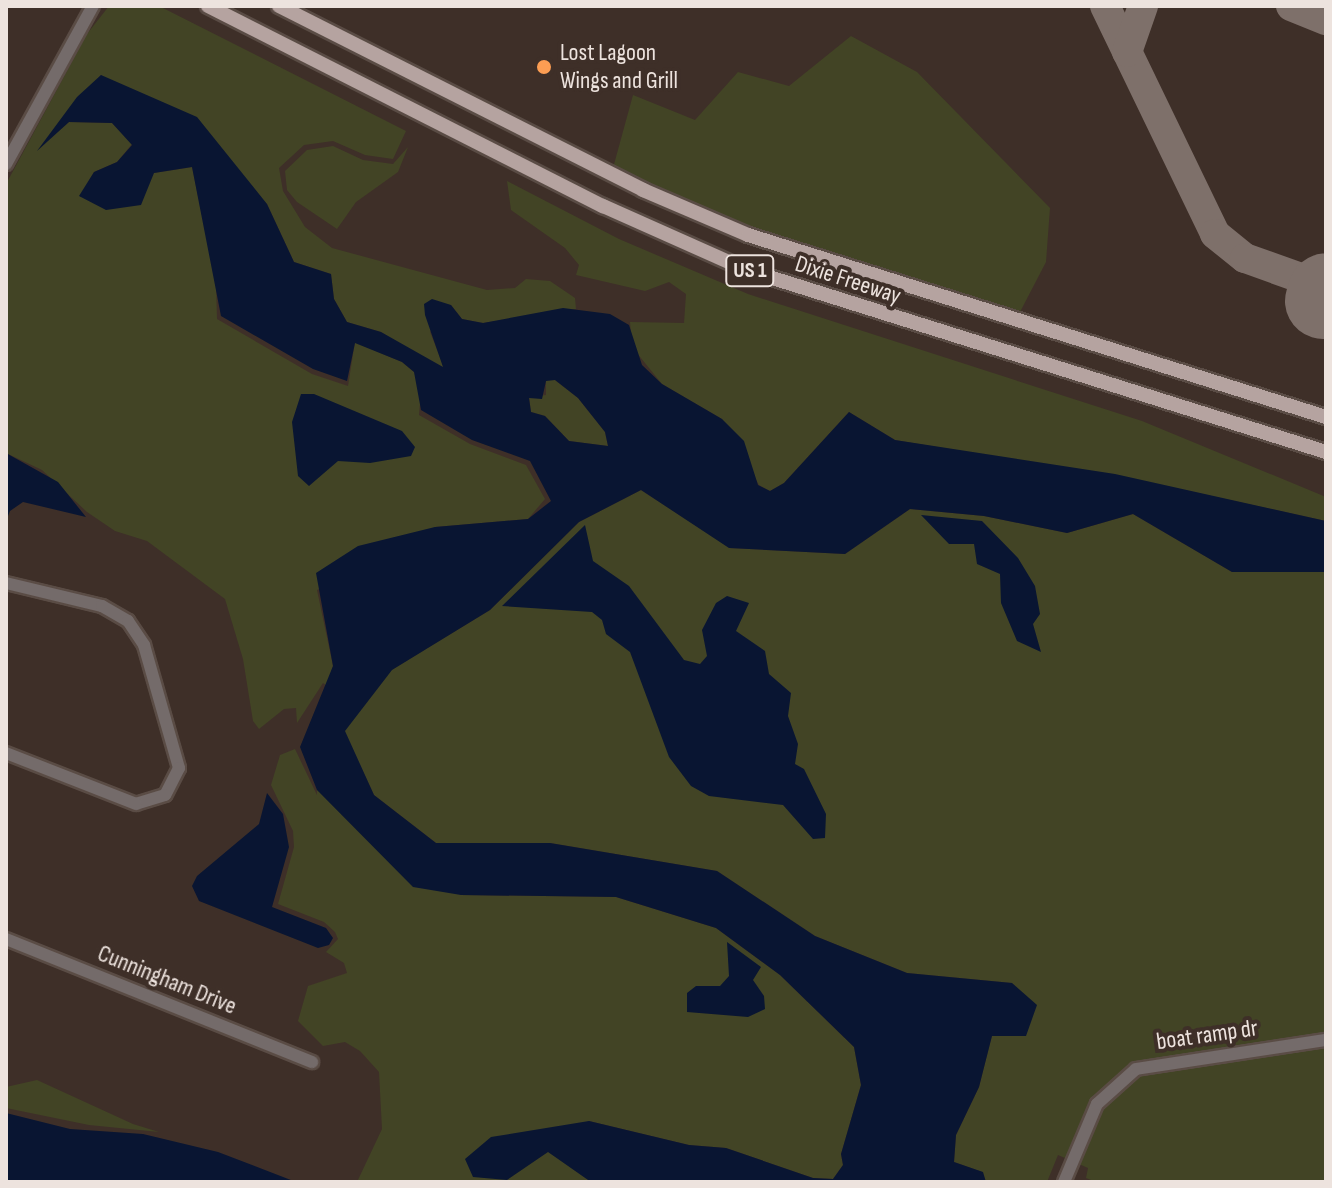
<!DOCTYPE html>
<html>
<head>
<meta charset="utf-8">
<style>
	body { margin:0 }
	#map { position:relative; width:1332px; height:1188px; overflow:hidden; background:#3e2f28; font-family:"Sofia Sans Condensed",sans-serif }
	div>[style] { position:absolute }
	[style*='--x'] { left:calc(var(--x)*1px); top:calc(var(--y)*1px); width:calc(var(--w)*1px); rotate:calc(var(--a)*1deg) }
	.green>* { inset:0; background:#424425 }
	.water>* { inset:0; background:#091532 }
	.taxiway>* { height:30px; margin:-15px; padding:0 15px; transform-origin:15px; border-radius:15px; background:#7e706a }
	.runway>* { height:76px; margin:-38px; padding:0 38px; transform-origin:38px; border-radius:38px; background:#7e706a }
	.roads { filter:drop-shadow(2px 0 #5a4c45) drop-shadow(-2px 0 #5a4c45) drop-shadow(0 2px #5a4c45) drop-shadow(0 -2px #5a4c45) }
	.minor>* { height:12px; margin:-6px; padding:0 6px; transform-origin:6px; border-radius:6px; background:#746b6a }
	.major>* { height:14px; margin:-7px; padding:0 7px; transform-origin:7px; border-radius:7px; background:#b5a3a0 }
	.dots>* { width:22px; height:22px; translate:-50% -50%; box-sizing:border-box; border:4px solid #3e2f28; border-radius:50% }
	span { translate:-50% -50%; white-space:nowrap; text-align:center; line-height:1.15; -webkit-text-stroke:8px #3e2f28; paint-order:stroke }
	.shield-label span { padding:2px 6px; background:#3e2f28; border:2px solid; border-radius:6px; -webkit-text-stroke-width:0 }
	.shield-label { font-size:22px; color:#ede3de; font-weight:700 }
	.poi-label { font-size:24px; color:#ede3de }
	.left { translate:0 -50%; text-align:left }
	.street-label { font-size:24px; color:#ede3de }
	.frame { position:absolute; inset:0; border:8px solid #ede3de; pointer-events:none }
</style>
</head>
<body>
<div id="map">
	<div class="green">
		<div style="clip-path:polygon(109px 6px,159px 6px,406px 131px,393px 159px,365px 155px,333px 141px,304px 145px,279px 168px,283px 191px,305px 227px,332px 248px,487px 290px,515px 288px,526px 279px,550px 281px,575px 298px,576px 309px,483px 323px,462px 319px,451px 305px,430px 332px,444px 367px,434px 366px,381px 332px,347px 322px,334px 299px,331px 274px,294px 262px,267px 204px,101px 75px,41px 146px,69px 122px,112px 123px,132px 144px,117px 162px,94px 172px,80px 197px,154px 173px,192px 167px,216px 283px,217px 319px,312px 374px,348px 386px,355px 342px,402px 362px,414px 372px,421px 391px,419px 415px,470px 444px,526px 465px,545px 499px,528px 519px,435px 527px,317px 590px,333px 666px,327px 686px,323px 683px,297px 723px,296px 708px,284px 709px,259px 729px,253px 721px,243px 659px,225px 599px,147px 541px,115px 531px,87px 512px,42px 470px,6px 453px,6px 184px,87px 34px)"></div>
		<div style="clip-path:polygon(851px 36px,917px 72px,1050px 208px,1046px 262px,1020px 312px,750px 229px,613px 168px,633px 95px,695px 120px,738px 72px,789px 86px)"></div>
		<div style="clip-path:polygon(333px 146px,363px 160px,393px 164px,408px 147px,398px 172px,356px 202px,337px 229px,297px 202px,287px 190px,285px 171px,307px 150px)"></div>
		<div style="clip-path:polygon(507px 181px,619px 239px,748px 294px,1142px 421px,1326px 497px,1326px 521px,1147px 482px,895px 440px,849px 412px,784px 483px,770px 491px,759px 485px,722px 419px,662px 384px,632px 347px,630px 322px,684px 323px,686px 294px,669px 282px,645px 291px,576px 275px,579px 265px,565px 248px,511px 210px)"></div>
		<div style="clip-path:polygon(546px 380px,555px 380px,578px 398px,605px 432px,608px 446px,569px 441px,545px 416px,531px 412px,529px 397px,546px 395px)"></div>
		<div style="clip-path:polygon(641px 490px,730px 548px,845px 554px,910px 509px,984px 516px,1067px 533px,1133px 514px,1232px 572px,1326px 572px,1326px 1182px,1096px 1182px,1086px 1178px,1088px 1168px,1058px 1155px,1047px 1182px,986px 1182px,982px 1172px,954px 1162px,956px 1135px,979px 1087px,992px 1035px,1026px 1036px,1012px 983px,907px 973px,815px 936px,717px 871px,550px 843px,436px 843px,374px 795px,344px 731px,391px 670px,490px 610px,579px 522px)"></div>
		<div style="clip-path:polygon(295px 749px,317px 795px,317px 790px,461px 895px,616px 897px,716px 928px,780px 975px,854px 1047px,861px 1085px,841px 1154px,843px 1165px,833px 1179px,813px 1178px,726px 1148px,689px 1145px,589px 1121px,507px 1180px,548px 1151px,591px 1182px,357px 1182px,382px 1129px,379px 1072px,360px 1051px,345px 1042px,323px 1046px,298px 1021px,308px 986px,347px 973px,344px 963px,326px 952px,338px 939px,335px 932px,324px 922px,278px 904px,294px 847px,293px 831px,271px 785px,280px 755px)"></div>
		<div style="clip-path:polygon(37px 1080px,133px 1124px,159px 1132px,89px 1125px,6px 1108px,6px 1087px)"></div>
	</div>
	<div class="water">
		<div style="clip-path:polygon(evenodd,101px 75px,197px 117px,267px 204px,294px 262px,331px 274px,334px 299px,347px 322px,381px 332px,443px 367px,425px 315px,424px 304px,432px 299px,451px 305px,462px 319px,483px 323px,563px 308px,610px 314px,629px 325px,642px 365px,662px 384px,722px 419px,744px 441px,758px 485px,770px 491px,784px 483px,849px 412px,895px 440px,1115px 474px,1326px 521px,1326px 572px,1232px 572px,1133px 514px,1067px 533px,984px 516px,910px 509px,845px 554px,729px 548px,641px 490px,579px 522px,490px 610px,392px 670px,345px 731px,374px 795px,436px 843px,550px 843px,717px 871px,815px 936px,907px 973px,1012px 983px,1037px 1005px,1026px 1036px,992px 1036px,979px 1087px,956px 1135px,954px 1162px,983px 1172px,986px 1182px,591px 1182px,548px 1152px,507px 1180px,473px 1177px,465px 1159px,491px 1137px,589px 1121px,689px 1145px,726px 1148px,813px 1178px,833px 1179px,843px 1165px,841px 1154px,861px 1085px,854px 1047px,780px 975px,716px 928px,616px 897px,461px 895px,413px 887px,317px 790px,300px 747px,333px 666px,316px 573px,358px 546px,435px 527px,528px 519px,551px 501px,530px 461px,472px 440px,421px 410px,414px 372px,402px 362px,355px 343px,347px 381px,313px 369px,221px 316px,192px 167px,154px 173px,141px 205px,106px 210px,79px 196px,94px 172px,117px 162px,132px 145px,112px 123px,69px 122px,37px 151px,77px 97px,101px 75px,555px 380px,578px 398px,605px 432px,608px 446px,569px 441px,545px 416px,531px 412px,529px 398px,542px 399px,546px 381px,555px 380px)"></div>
		<div style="clip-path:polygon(301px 394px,314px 394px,402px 431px,415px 447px,411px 456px,370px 463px,338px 461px,309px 486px,298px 476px,292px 422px)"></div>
		<div style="clip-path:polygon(6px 453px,58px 482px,86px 517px,23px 502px,10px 511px,6px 521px)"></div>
		<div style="clip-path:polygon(921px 515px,982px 521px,1018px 558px,1035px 586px,1040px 614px,1033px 624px,1041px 652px,1017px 641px,1001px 603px,1000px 574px,977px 564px,974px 544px,949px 544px)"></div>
		<div style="clip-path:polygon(585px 525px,593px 561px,629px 586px,684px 660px,700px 664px,707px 656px,702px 630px,716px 603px,727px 596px,749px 603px,736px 631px,765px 651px,769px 674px,791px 693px,788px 716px,798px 744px,795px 764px,804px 769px,826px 814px,825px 838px,813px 839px,783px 805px,709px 796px,691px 786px,669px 757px,630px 652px,606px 634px,602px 620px,592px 612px,502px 606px)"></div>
		<div style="clip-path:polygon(267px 793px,283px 814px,289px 847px,272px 907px,326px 928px,333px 938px,329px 945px,318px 948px,199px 901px,192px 886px,197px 876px,259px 824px)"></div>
		<div style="clip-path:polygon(727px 942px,761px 967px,753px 980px,764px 996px,765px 1009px,748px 1017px,687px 1012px,687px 993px,696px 986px,720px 986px,729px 976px)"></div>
		<div style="clip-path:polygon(6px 1113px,70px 1129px,143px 1134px,218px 1152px,296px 1182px,6px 1182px)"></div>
	</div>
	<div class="taxiway">
		<div style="--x:1105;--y:6;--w:253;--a:64.2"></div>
		<div style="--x:1215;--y:234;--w:38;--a:39"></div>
		<div style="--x:1245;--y:258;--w:86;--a:19.7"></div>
		<div style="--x:1291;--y:6;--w:38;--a:22"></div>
		<div style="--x:1127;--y:52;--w:49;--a:-70.8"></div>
	</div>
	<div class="runway">
		<div style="--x:1323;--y:301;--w:10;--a:-73"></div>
	</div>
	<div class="roads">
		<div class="minor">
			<div style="--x:6;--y:164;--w:180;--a:-61.2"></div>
			<div style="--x:6;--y:583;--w:99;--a:13.5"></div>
			<div style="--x:102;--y:606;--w:30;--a:30"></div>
			<div style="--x:128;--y:621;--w:29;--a:56"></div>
			<div style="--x:144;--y:645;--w:128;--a:74.1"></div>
			<div style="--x:179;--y:768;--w:30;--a:117"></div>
			<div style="--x:165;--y:795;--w:30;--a:163"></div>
			<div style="--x:136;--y:804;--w:140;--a:-158.6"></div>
			<div style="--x:6;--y:939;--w:330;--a:21.9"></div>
			<div style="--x:1064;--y:1182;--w:85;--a:-67.1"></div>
			<div style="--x:1097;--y:1104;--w:52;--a:-41.9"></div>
			<div style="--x:1136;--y:1069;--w:192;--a:-8.7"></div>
		</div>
		<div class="major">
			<div style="--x:208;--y:6;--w:443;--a:26.9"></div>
			<div style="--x:603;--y:206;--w:158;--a:24"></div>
			<div style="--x:747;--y:270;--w:607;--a:17.45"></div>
			<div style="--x:279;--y:6;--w:408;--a:26.8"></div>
			<div style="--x:643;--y:190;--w:114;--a:23.2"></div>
			<div style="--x:748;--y:235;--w:606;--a:17.48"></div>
		</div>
	</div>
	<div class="dots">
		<div style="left:544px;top:67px;background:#fc9d53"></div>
	</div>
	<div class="shield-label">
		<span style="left:750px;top:271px">US 1</span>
	</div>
	<div class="poi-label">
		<span class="left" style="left:560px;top:67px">Lost Lagoon<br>Wings and Grill</span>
	</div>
	<div class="street-label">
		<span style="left:848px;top:280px;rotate:18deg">Dixie Freeway</span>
		<span style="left:167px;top:980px;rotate:22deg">Cunningham Drive</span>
		<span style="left:1207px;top:1035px;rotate:-8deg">boat ramp dr</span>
	</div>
	<div class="frame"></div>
</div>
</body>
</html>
